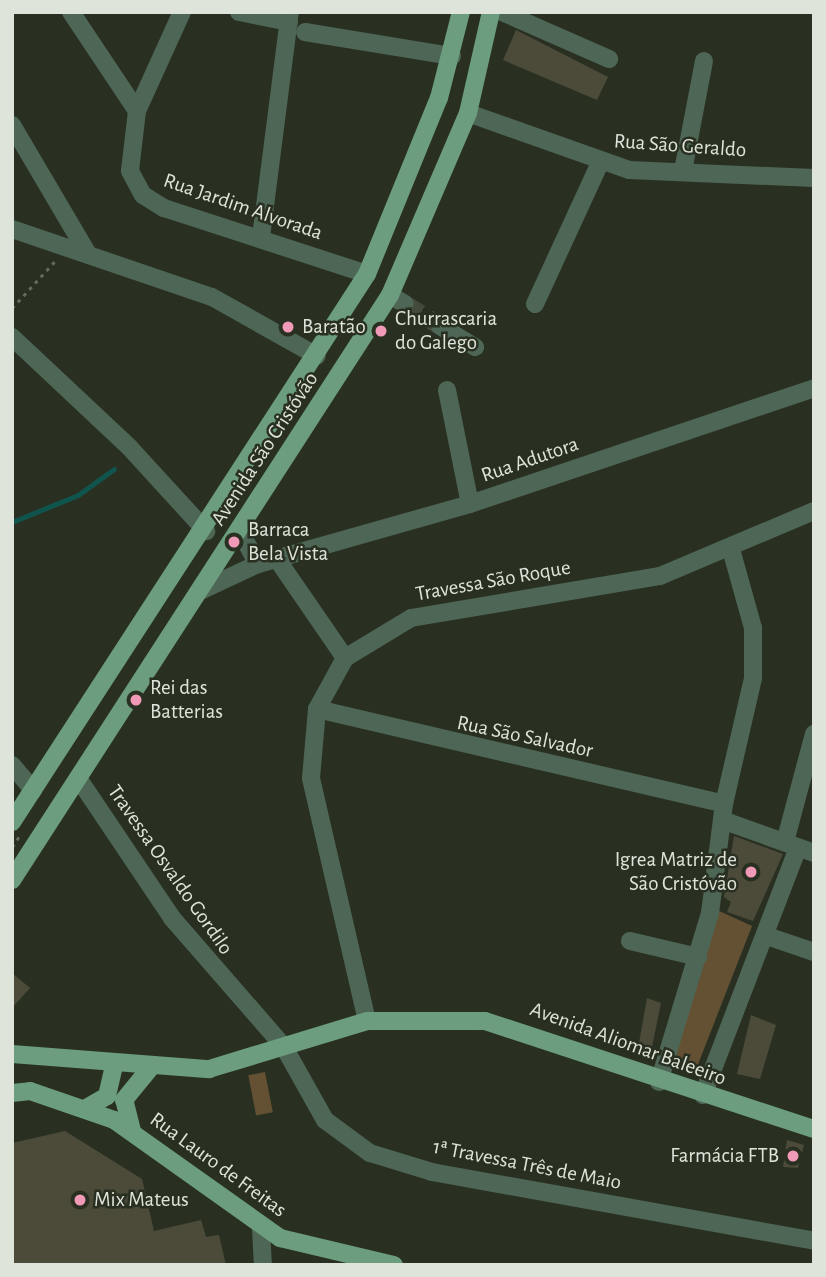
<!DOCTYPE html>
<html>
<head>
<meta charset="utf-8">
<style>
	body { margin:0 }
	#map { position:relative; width:826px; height:1277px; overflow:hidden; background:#293021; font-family:"Alegreya Sans",sans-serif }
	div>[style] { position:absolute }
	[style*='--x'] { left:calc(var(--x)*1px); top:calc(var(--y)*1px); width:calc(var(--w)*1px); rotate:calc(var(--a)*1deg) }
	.green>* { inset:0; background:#645133; transform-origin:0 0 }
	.stream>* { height:4.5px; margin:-2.25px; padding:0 2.25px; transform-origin:2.25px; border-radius:2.25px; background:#10554d }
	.building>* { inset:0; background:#4c4b39 }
	.minor-tunnel>* { height:18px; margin-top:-9px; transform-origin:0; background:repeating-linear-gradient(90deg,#444b3d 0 18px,transparent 0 27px) }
	.path>* { height:2.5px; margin-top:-1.25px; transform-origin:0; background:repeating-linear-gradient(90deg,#63695c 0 3.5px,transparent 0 8.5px) }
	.minor>* { height:18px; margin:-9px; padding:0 9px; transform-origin:9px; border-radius:9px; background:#4e6656 }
	.major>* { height:18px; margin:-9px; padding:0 9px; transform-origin:9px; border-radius:9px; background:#6b9d7e }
	.dots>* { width:19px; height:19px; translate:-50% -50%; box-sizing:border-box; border:4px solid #293021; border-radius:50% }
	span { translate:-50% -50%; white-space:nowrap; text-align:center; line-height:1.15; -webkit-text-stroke:5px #293021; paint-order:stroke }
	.street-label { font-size:21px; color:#dfe4db }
	.poi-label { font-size:21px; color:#dfe4db }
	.left { translate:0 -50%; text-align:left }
	.right { translate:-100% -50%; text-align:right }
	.frame { position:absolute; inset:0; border:14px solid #dfe4db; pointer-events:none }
</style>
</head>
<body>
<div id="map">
	<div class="green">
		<div style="clip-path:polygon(717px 910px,752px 926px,695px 1072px,669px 1063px)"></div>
		<div style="left:265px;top:1072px;width:41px;height:17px;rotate:79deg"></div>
	</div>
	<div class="stream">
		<div style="--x:12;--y:522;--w:71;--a:-22.2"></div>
		<div style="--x:78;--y:495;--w:44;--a:-35.8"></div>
	</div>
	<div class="building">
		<div style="clip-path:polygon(516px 30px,608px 77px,597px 100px,503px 60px)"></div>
		<div style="clip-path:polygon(734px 836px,783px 854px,753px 921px,727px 912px,731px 902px,724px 897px)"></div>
		<div style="clip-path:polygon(12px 973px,30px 988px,12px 1008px)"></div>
		<div style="clip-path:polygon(647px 998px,661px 1003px,652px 1047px,639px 1043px)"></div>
		<div style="clip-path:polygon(751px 1015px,776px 1025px,760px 1079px,737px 1074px)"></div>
		<div style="clip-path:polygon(65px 1131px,142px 1179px,154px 1231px,201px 1220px,206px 1237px,219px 1235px,226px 1265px,12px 1265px,12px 1143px)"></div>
		<div style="clip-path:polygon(787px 1140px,804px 1145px,798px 1168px,783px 1167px)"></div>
	</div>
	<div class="minor-tunnel">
		<div style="--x:405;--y:304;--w:41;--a:32.2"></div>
	</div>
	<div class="path">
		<div style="--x:12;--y:308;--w:65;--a:-47.5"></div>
		<div style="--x:12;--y:847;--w:14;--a:-56"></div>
	</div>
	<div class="minor">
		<div style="--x:71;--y:12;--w:119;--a:56.3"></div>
		<div style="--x:137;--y:111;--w:60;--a:96.7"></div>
		<div style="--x:130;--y:171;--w:27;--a:62"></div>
		<div style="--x:143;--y:195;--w:25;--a:32"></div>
		<div style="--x:164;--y:208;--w:213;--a:18"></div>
		<div style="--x:239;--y:12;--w:51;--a:11.3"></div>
		<div style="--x:502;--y:12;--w:117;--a:23.7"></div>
		<div style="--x:305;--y:32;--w:149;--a:9.3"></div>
		<div style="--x:137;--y:111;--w:109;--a:-65.6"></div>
		<div style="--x:468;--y:113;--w:171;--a:19.5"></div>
		<div style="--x:629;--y:170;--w:185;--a:2.5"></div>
		<div style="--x:12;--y:125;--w:150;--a:59.5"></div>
		<div style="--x:683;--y:171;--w:112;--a:-79.2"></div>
		<div style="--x:12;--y:229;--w:211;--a:18.8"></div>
		<div style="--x:212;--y:297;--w:120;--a:29.3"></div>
		<div style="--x:261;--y:237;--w:227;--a:-82.7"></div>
		<div style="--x:390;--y:295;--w:17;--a:31"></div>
		<div style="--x:535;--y:304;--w:155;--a:-65.3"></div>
		<div style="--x:440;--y:326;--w:41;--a:31"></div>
		<div style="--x:12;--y:337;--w:162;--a:43.2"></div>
		<div style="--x:130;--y:448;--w:113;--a:47.5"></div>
		<div style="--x:447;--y:390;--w:116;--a:78.6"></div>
		<div style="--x:239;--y:529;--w:40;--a:62"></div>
		<div style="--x:277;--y:559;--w:120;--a:55.5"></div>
		<div style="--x:200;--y:591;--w:64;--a:-25"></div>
		<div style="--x:258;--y:564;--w:220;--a:-15.8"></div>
		<div style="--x:470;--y:504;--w:363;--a:-18.6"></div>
		<div style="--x:317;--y:709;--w:418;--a:13.1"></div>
		<div style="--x:12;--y:765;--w:33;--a:50"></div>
		<div style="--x:78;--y:778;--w:169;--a:56.1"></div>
		<div style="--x:172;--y:918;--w:171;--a:49"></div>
		<div style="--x:284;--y:1047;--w:84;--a:60.7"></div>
		<div style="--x:325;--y:1120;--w:56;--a:36.3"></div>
		<div style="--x:370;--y:1153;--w:65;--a:17"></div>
		<div style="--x:432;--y:1172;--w:388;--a:10.2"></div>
		<div style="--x:722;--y:820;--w:98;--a:19.7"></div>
		<div style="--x:785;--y:842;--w:112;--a:-75"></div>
		<div style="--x:767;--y:936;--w:50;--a:18.8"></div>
		<div style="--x:630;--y:941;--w:70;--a:13.2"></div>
		<div style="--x:367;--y:1021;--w:249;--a:-103"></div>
		<div style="--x:311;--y:778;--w:69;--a:-85"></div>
		<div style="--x:317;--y:709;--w:58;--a:-61.2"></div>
		<div style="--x:345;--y:658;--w:77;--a:-31.2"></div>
		<div style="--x:411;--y:618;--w:253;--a:-9.6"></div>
		<div style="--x:660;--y:576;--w:167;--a:-22.9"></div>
		<div style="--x:659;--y:1082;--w:177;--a:-73.2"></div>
		<div style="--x:710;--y:913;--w:110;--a:-82.7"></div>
		<div style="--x:724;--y:804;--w:129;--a:-77"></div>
		<div style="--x:753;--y:678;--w:50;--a:-90"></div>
		<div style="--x:753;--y:628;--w:82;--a:-105.6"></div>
		<div style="--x:703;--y:1095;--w:265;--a:-69"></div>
		<div style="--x:261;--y:1229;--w:36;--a:87"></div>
	</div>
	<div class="major">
		<div style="--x:12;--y:822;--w:653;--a:-57.06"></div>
		<div style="--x:367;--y:274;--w:190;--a:-67.8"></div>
		<div style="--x:439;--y:98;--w:89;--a:-75.7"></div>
		<div style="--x:12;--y:880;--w:696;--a:-57.13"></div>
		<div style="--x:390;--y:295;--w:198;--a:-66.8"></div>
		<div style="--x:468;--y:113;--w:104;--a:-77.2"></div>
		<div style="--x:12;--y:1054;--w:198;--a:4.4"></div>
		<div style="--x:209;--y:1069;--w:165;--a:-16.9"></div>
		<div style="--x:367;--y:1021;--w:118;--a:0"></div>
		<div style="--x:485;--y:1021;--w:346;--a:18.2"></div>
		<div style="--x:12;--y:1093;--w:18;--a:-6"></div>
		<div style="--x:30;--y:1091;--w:89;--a:19"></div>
		<div style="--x:114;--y:1120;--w:204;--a:35.4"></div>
		<div style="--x:280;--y:1238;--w:117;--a:13.3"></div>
		<div style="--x:88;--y:1107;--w:22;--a:-30"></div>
		<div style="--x:107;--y:1096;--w:32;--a:-77"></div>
		<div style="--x:132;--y:1131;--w:32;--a:-104"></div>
		<div style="--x:124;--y:1100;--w:43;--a:-50.7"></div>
	</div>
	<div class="dots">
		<div style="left:288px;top:327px;background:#f09ab7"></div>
		<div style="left:381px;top:331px;background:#f09ab7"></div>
		<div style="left:234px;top:542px;background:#f09ab7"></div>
		<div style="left:136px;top:700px;background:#f09ab7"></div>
		<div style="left:751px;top:872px;background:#f09ab7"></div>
		<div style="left:793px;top:1156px;background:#f09ab7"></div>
		<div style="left:80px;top:1200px;background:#f09ab7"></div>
	</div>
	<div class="street-label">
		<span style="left:680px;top:146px;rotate:4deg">Rua São Geraldo</span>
		<span style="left:243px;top:207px;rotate:19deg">Rua Jardim Alvorada</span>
		<span style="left:265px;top:449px;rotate:-57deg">Avenida São Cristóvão</span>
		<span style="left:530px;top:460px;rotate:-19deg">Rua Adutora</span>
		<span style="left:493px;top:581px;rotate:-10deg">Travessa São Roque</span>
		<span style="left:525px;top:737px;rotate:12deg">Rua São Salvador</span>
		<span style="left:170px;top:870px;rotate:55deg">Travessa Osvaldo Gordilo</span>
		<span style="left:628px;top:1044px;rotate:20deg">Avenida Aliomar Baleeiro</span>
		<span style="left:218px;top:1165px;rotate:36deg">Rua Lauro de Freitas</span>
		<span style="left:527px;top:1165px;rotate:11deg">1ª Travessa Três de Maio</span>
	</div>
	<div class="poi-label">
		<span class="left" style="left:395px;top:331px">Churrascaria<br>do Galego</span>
		<span class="left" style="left:302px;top:327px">Baratão</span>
		<span class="left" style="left:248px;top:542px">Barraca<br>Bela Vista</span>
		<span class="left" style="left:150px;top:700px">Rei das<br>Batterias</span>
		<span class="right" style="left:737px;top:872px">Igrea Matriz de<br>São Cristóvão</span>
		<span class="right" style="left:779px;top:1156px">Farmácia FTB</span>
		<span class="left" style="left:94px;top:1200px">Mix Mateus</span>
	</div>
	<div class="frame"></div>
</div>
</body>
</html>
